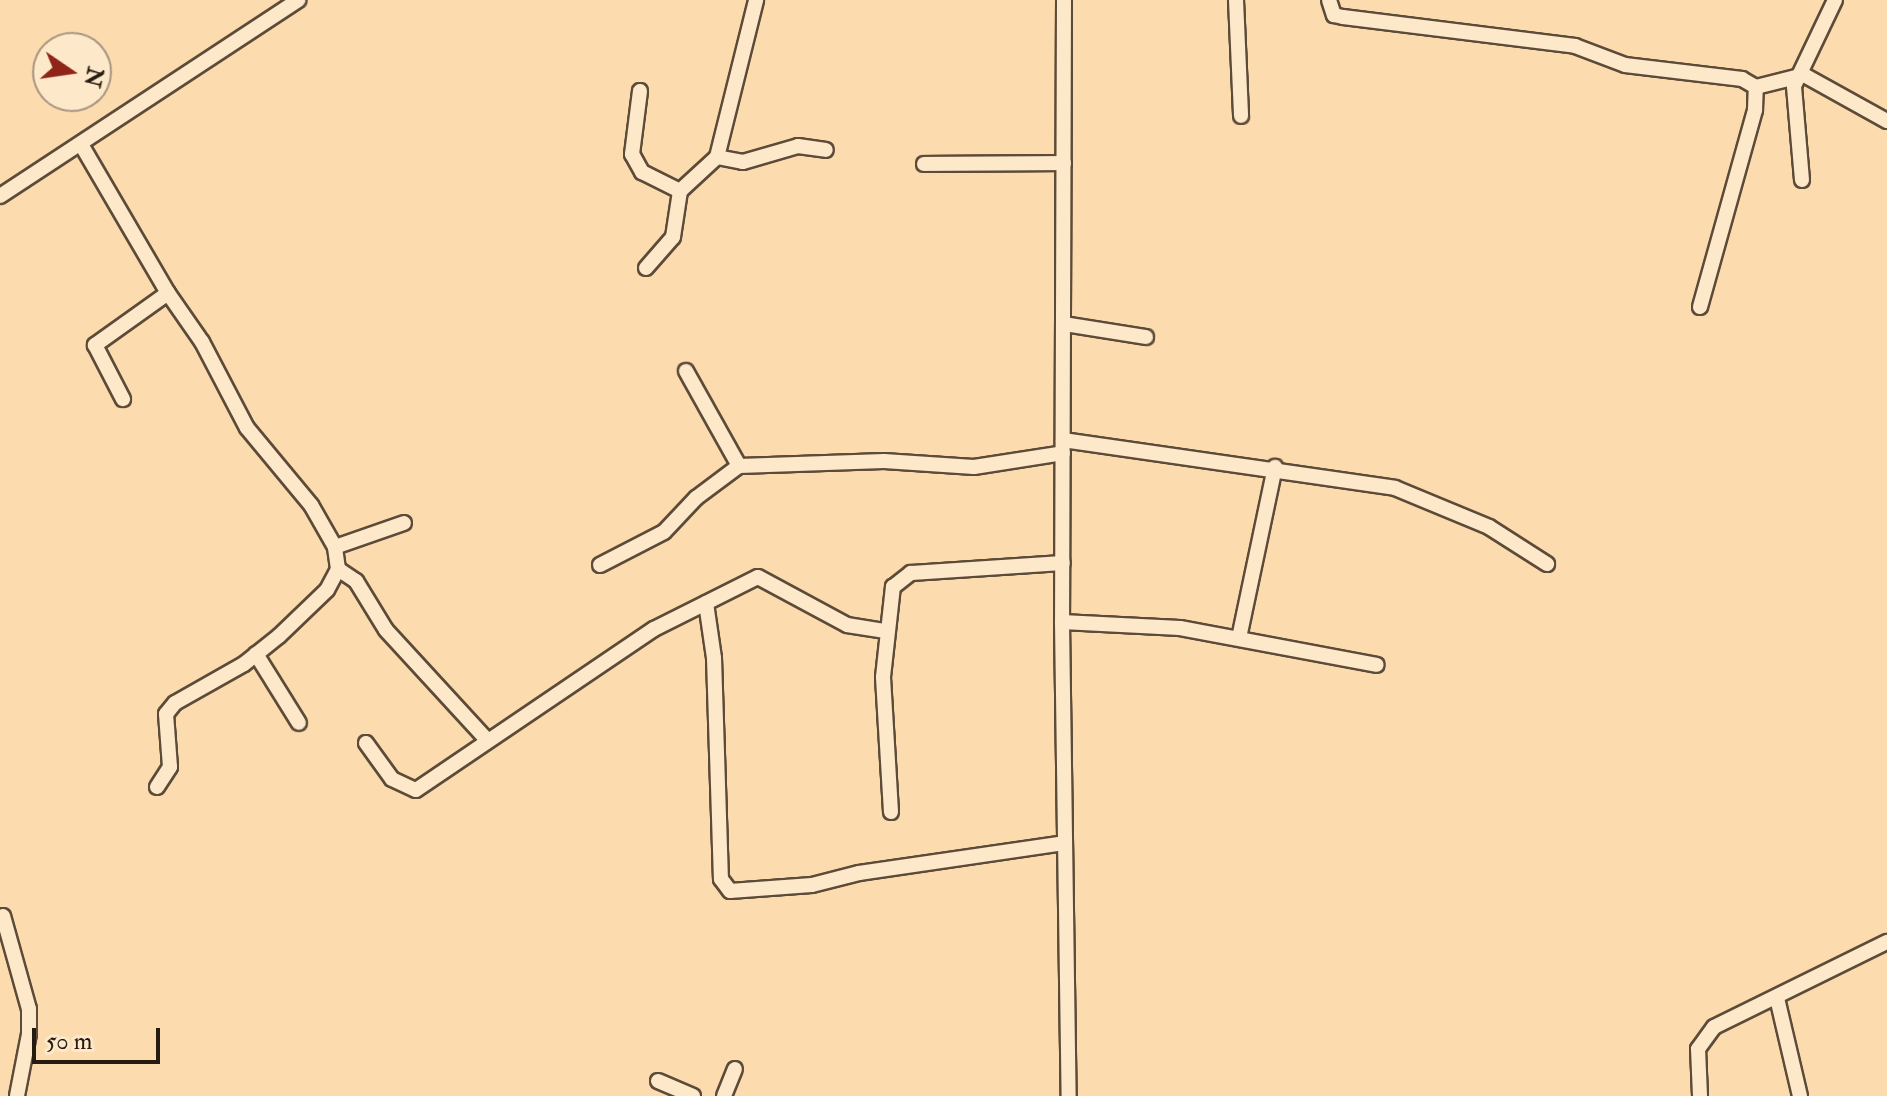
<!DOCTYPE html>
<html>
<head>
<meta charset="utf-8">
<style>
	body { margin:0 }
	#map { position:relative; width:1887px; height:1096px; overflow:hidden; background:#fcdbae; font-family:"IM FELL Double Pica",serif }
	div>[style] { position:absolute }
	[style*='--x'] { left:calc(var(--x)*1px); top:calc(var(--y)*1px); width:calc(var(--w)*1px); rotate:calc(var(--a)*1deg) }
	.roads { filter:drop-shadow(2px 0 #5c4b38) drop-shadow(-2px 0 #5c4b38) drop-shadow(0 2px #5c4b38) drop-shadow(0 -2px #5c4b38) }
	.minor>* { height:14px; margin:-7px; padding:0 7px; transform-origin:7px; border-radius:7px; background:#fde8ca }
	span { translate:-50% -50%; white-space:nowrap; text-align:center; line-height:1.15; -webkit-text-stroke:6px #fde8ca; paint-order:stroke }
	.north { position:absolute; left:32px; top:32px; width:80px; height:80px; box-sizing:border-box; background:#fde8ca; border:2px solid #a79680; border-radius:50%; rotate:103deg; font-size:22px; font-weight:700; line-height:32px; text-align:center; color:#261b11 }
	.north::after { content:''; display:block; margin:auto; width:28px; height:36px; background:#8f2418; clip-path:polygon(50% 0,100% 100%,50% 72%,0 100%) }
	.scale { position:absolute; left:32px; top:1028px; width:128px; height:36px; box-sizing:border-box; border:4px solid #261b11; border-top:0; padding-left:10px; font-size:24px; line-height:28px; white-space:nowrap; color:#261b11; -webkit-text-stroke:6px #fde8ca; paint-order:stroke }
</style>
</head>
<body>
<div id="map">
	<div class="roads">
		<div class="minor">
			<div style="--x:1064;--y:0;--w:622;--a:90.18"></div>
			<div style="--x:1062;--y:622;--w:474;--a:89.2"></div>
			<div style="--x:1236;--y:0;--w:116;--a:87.5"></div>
			<div style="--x:1329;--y:0;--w:16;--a:72"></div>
			<div style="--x:1334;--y:15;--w:9;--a:13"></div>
			<div style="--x:1343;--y:17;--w:234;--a:7.1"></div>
			<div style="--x:1575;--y:46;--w:53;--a:20.8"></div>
			<div style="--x:1625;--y:65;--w:118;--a:6.8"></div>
			<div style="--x:1742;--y:79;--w:16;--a:30"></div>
			<div style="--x:1756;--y:87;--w:49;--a:-14"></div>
			<div style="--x:1804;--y:75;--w:95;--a:29"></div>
			<div style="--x:640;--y:91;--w:64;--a:97.2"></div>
			<div style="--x:632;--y:154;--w:21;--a:61"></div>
			<div style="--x:642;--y:172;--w:42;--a:26.6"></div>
			<div style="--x:82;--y:146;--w:170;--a:59.7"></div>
			<div style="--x:168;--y:293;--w:90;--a:144.5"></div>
			<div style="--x:95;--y:345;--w:61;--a:62.6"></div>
			<div style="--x:717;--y:157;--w:26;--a:11"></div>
			<div style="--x:743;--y:162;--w:57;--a:-16.2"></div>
			<div style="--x:798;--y:146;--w:28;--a:8"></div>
			<div style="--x:924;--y:164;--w:140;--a:-0.4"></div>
			<div style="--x:1802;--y:180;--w:94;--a:-94.9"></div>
			<div style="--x:1794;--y:86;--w:95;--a:-64.5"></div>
			<div style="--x:680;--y:191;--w:50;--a:-42.6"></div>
			<div style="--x:717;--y:157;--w:162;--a:-76"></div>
			<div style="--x:0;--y:196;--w:357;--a:-33.3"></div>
			<div style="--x:646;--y:268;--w:41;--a:-48.9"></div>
			<div style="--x:673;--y:237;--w:47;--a:-81.3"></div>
			<div style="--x:1700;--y:307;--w:205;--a:-74.4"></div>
			<div style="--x:1755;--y:110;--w:23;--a:-88"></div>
			<div style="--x:1064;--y:324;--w:83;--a:9"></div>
			<div style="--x:686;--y:371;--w:109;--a:60.8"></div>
			<div style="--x:1063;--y:440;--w:335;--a:8.2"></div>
			<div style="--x:1395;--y:488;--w:102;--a:22.5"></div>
			<div style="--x:1489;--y:527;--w:69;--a:32.5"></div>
			<div style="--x:335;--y:547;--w:73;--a:-19.2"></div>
			<div style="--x:600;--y:565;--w:72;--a:-27.3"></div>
			<div style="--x:664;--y:532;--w:47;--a:-46.7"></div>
			<div style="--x:696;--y:498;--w:54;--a:-36.7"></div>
			<div style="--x:739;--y:466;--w:145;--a:-2"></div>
			<div style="--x:884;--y:461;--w:90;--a:3.8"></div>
			<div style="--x:974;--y:467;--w:90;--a:-8.9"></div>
			<div style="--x:338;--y:569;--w:22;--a:34"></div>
			<div style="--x:356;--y:581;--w:57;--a:58.5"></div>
			<div style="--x:386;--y:630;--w:149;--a:47.4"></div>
			<div style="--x:706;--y:603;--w:56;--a:81.7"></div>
			<div style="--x:714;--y:658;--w:221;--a:88.2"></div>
			<div style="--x:721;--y:879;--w:15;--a:53"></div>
			<div style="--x:730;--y:891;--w:82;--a:-4.2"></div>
			<div style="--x:812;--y:885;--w:49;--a:-14.3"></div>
			<div style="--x:859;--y:873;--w:207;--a:-8.3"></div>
			<div style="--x:1062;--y:622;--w:118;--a:2.9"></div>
			<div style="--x:1180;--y:628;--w:200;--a:10.6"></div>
			<div style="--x:1239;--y:638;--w:175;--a:-78.1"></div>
			<div style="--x:256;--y:654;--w:81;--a:58.1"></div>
			<div style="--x:366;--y:743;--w:44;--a:54.2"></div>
			<div style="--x:392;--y:779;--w:26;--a:25"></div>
			<div style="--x:416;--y:790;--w:287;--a:-34.1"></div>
			<div style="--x:654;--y:629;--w:116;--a:-26.6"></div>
			<div style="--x:758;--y:577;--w:101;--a:28.3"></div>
			<div style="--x:847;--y:625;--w:39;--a:9"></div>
			<div style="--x:157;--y:787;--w:24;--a:-57"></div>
			<div style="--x:170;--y:767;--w:53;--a:-94.3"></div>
			<div style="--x:166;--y:714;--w:14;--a:-51"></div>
			<div style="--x:175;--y:703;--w:79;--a:-29.5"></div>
			<div style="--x:244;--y:664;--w:45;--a:-38.7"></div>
			<div style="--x:279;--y:636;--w:66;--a:-43.8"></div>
			<div style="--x:327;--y:590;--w:24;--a:-62"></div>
			<div style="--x:338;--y:569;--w:22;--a:-98"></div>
			<div style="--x:335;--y:547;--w:48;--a:-119.7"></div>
			<div style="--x:311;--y:505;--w:100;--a:-129.7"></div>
			<div style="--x:247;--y:428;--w:97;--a:-117.6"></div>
			<div style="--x:202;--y:342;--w:60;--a:-124.8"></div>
			<div style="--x:891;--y:812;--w:135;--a:-93.4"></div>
			<div style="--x:883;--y:677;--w:91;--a:-83.7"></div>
			<div style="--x:893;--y:587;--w:23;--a:-38"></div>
			<div style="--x:911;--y:573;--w:152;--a:-3.8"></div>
			<div style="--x:3;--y:916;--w:97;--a:74.4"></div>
			<div style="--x:29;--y:1009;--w:25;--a:90"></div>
			<div style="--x:29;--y:1034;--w:63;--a:101"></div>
			<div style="--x:1777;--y:998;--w:101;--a:76.8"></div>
			<div style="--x:658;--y:1081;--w:38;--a:23"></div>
			<div style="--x:724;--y:1096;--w:29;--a:-68"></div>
			<div style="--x:1700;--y:1096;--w:47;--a:-92.4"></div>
			<div style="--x:1698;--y:1049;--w:27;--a:-54"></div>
			<div style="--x:1714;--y:1027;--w:193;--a:-26.2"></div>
		</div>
	</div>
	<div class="north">N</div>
	<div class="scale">50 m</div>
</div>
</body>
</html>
